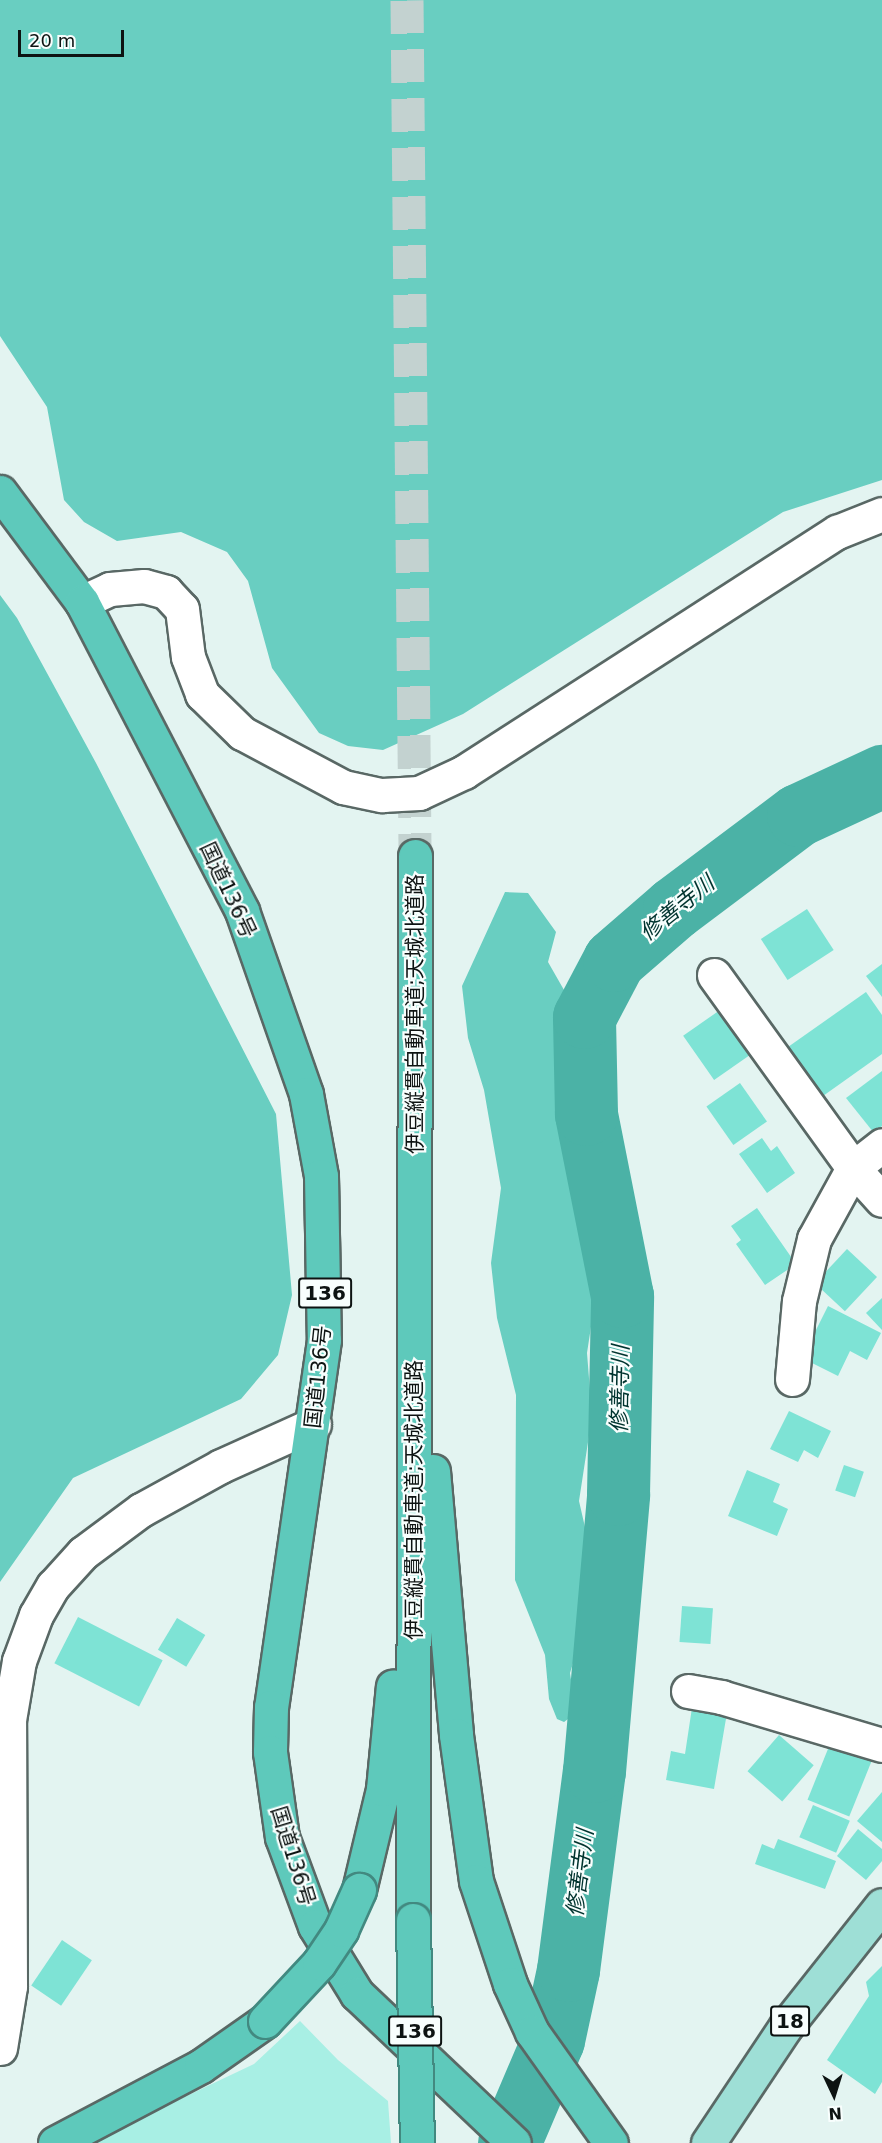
<!DOCTYPE html>
<html>
<head>
<meta charset="utf-8">
<style>
	body { margin:0 }
	#map { position:relative; width:882px; height:2143px; overflow:hidden; background:#e3f4f1; font-family:"DejaVu Sans","Noto Sans JP",sans-serif }
	div>[style] { position:absolute }
	[style*='--x'] { left:calc(var(--x)*1px); top:calc(var(--y)*1px); width:calc(var(--w)*1px); rotate:calc(var(--a)*1deg) }
	.green>* { inset:0; background:#a8efe4 }
	.forest>* { inset:0; background:#69cec1 }
	.river>* { height:63px; margin:-31.5px; padding:0 31.5px; transform-origin:31.5px; border-radius:31.5px; background:#4bb2a6 }
	.building>* { inset:0; background:#7ee3d5; transform-origin:0 0 }
	.highway-tunnel>* { height:33px; margin-top:-16.5px; transform-origin:0; background:repeating-linear-gradient(90deg,#c3d2d0 0 33px,transparent 0 49px) }
	.roads { filter:drop-shadow(2px 0 #596865) drop-shadow(-2px 0 #596865) drop-shadow(0 2px #596865) drop-shadow(0 -2px #596865) }
	.minor>* { height:33px; margin:-16.5px; padding:0 16.5px; transform-origin:16.5px; border-radius:16.5px; background:#fff }
	.major>* { height:33px; margin:-16.5px; padding:0 16.5px; transform-origin:16.5px; border-radius:16.5px; background:#9edfd6 }
	.highway>* { height:33px; margin:-16.5px; padding:0 16.5px; transform-origin:16.5px; border-radius:16.5px; background:#5ec9bb }
	.bridges { filter:drop-shadow(2px 0 #428980) drop-shadow(-2px 0 #428980) drop-shadow(0 2px #428980) drop-shadow(0 -2px #428980) }
	.highway-bridge>* { height:33px; margin:-16.5px; padding:0 16.5px; transform-origin:16.5px; border-radius:16.5px; background:#5ec9bb }
	span { translate:-50% -50%; white-space:nowrap; text-align:center; line-height:1.15; -webkit-text-stroke:4.5px #f8fefd; paint-order:stroke }
	.shield-label span { padding:2px 4px; background:#f8fefd; border:2px solid; border-radius:4px; -webkit-text-stroke-width:0 }
	.shield-label { font-size:20px; color:#0d1312; font-weight:700 }
	.street-label { font-size:21px; color:#0d1312 }
	.water-label { font-size:22px; color:#01342f; font-style:italic }
	.north { position:absolute; left:804px; top:2065px; width:60px; height:60px; -webkit-text-stroke:4px #f8fefd; paint-order:stroke; rotate:176deg; font-size:16px; font-weight:700; line-height:24px; text-align:center; color:#0d1312 }
	.north::after { content:''; display:block; margin:auto; width:21px; height:27px; background:#0d1312; clip-path:polygon(50% 0,100% 100%,50% 72%,0 100%) }
	.scale { position:absolute; left:18px; top:30px; width:106px; height:27px; box-sizing:border-box; border:3px solid #0d1312; border-top:0; padding-left:8px; font-size:18px; line-height:21px; white-space:nowrap; color:#0d1312; -webkit-text-stroke:4px #f8fefd; paint-order:stroke }
</style>
</head>
<body>
<div id="map">
	<div class="green">
		<div style="clip-path:polygon(300px 2021px,338px 2060px,388px 2101px,391px 2143px,96px 2143px,98px 2138px,254px 2064px)"></div>
	</div>
	<div class="forest">
		<div style="clip-path:polygon(0 0,882px 0,882px 480px,783px 512px,463px 714px,383px 750px,348px 746px,319px 733px,272px 668px,248px 581px,227px 552px,181px 532px,117px 541px,84px 522px,64px 500px,47px 407px,0 336px)"></div>
		<div style="clip-path:polygon(0 595px,17px 618px,96px 763px,276px 1114px,292px 1295px,278px 1355px,241px 1399px,73px 1478px,0 1582px)"></div>
		<div style="clip-path:polygon(505px 892px,528px 893px,556px 932px,548px 962px,568px 997px,564px 1027px,572px 1146px,600px 1268px,587px 1353px,592px 1416px,579px 1501px,590px 1549px,593px 1597px,570px 1673px,576px 1713px,564px 1722px,557px 1719px,549px 1699px,545px 1655px,515px 1580px,516px 1395px,497px 1318px,491px 1263px,501px 1188px,484px 1090px,468px 1038px,462px 986px)"></div>
	</div>
	<div class="river">
		<div style="--x:509;--y:2143;--w:112;--a:-66.9"></div>
		<div style="--x:553;--y:2040;--w:72;--a:-77.9"></div>
		<div style="--x:568;--y:1970;--w:201;--a:-82.6"></div>
		<div style="--x:594;--y:1771;--w:278;--a:-85"></div>
		<div style="--x:618;--y:1494;--w:198;--a:-88.8"></div>
		<div style="--x:622;--y:1296;--w:186;--a:-101.2"></div>
		<div style="--x:586;--y:1114;--w:97;--a:-91.2"></div>
		<div style="--x:584;--y:1017;--w:64;--a:-62.2"></div>
		<div style="--x:614;--y:960;--w:79;--a:-40.9"></div>
		<div style="--x:674;--y:908;--w:155;--a:-36.9"></div>
		<div style="--x:798;--y:815;--w:93;--a:-24.9"></div>
	</div>
	<div class="building">
		<div style="left:807px;top:909px;width:49px;height:55px;rotate:57deg"></div>
		<div style="clip-path:polygon(882px 964px,882px 997px,866px 976px)"></div>
		<div style="clip-path:polygon(866px 992px,882px 1015px,882px 1054px,823px 1096px,788px 1047px)"></div>
		<div style="left:720px;top:1010px;width:54px;height:45px;rotate:55deg"></div>
		<div style="clip-path:polygon(882px 1071px,882px 1126px,874px 1133px,846px 1098px)"></div>
		<div style="left:740px;top:1083px;width:47px;height:41px;rotate:55deg"></div>
		<div style="clip-path:polygon(762px 1138px,771px 1151px,777px 1146px,795px 1173px,767px 1193px,739px 1154px)"></div>
		<div style="clip-path:polygon(757px 1208px,796px 1264px,765px 1285px,736px 1244px,741px 1240px,731px 1226px)"></div>
		<div style="left:847px;top:1249px;width:41px;height:47px;rotate:43deg"></div>
		<div style="clip-path:polygon(882px 1298px,882px 1330px,866px 1313px)"></div>
		<div style="clip-path:polygon(828px 1306px,881px 1333px,867px 1360px,850px 1351px,838px 1376px,802px 1358px)"></div>
		<div style="clip-path:polygon(789px 1411px,831px 1431px,818px 1458px,804px 1450px,798px 1462px,770px 1449px)"></div>
		<div style="left:844px;top:1465px;width:21px;height:27px;rotate:19deg"></div>
		<div style="clip-path:polygon(747px 1470px,780px 1484px,773px 1502px,788px 1509px,777px 1536px,728px 1516px)"></div>
		<div style="left:682px;top:1606px;width:31px;height:36px;rotate:4deg"></div>
		<div style="left:78px;top:1617px;width:95px;height:52px;rotate:27deg"></div>
		<div style="left:177px;top:1618px;width:33px;height:37px;rotate:31deg"></div>
		<div style="clip-path:polygon(693px 1701px,728px 1707px,714px 1789px,666px 1780px,671px 1751px,685px 1754px)"></div>
		<div style="left:779px;top:1735px;width:46px;height:48px;rotate:41deg"></div>
		<div style="left:830px;top:1744px;width:45px;height:60px;rotate:22deg"></div>
		<div style="clip-path:polygon(882px 1792px,882px 1842px,857px 1821px)"></div>
		<div style="left:813px;top:1805px;width:40px;height:35px;rotate:23deg"></div>
		<div style="clip-path:polygon(858px 1829px,882px 1849px,882px 1861px,866px 1880px,837px 1856px)"></div>
		<div style="clip-path:polygon(778px 1839px,836px 1861px,825px 1889px,755px 1864px,762px 1844px,774px 1849px)"></div>
		<div style="left:62px;top:1940px;width:36px;height:55px;rotate:34deg"></div>
		<div style="clip-path:polygon(882px 1966px,882px 2082px,875px 2094px,827px 2060px,869px 1996px,866px 1982px)"></div>
	</div>
	<div class="highway-tunnel">
		<div style="--x:407;--y:0;--w:856;--a:89.46"></div>
	</div>
	<div class="roads">
		<div class="minor">
			<div style="--x:82;--y:602;--w:31;--a:-25"></div>
			<div style="--x:110;--y:589;--w:34;--a:-5"></div>
			<div style="--x:144;--y:586;--w:23;--a:15"></div>
			<div style="--x:166;--y:592;--w:23;--a:47"></div>
			<div style="--x:182;--y:609;--w:48;--a:82.9"></div>
			<div style="--x:188;--y:657;--w:40;--a:69"></div>
			<div style="--x:202;--y:694;--w:56;--a:44.3"></div>
			<div style="--x:242;--y:733;--w:115;--a:28.1"></div>
			<div style="--x:343;--y:787;--w:40;--a:12"></div>
			<div style="--x:382;--y:795;--w:37;--a:-3"></div>
			<div style="--x:419;--y:793;--w:50;--a:-25"></div>
			<div style="--x:464;--y:772;--w:444;--a:-32.8"></div>
			<div style="--x:837;--y:532;--w:48;--a:-21.8"></div>
			<div style="--x:714;--y:975;--w:238;--a:54.2"></div>
			<div style="--x:853;--y:1168;--w:37;--a:-38"></div>
			<div style="--x:792;--y:1379;--w:78;--a:-84.9"></div>
			<div style="--x:799;--y:1301;--w:64;--a:-76.4"></div>
			<div style="--x:814;--y:1239;--w:81;--a:-61.2"></div>
			<div style="--x:853;--y:1168;--w:43;--a:47.8"></div>
			<div style="--x:688;--y:1691;--w:34;--a:10"></div>
			<div style="--x:721;--y:1697;--w:168;--a:16.6"></div>
			<div style="--x:0;--y:2048;--w:63;--a:-80.8"></div>
			<div style="--x:10;--y:1986;--w:266;--a:-90.2"></div>
			<div style="--x:9;--y:1720;--w:60;--a:-80.4"></div>
			<div style="--x:19;--y:1661;--w:49;--a:-69.7"></div>
			<div style="--x:36;--y:1615;--w:34;--a:-60"></div>
			<div style="--x:53;--y:1586;--w:45;--a:-47.7"></div>
			<div style="--x:83;--y:1553;--w:72;--a:-36.6"></div>
			<div style="--x:141;--y:1510;--w:91;--a:-28.8"></div>
			<div style="--x:221;--y:1466;--w:102;--a:-24.3"></div>
		</div>
		<div class="major">
			<div style="--x:708;--y:2143;--w:141;--a:-56.3"></div>
			<div style="--x:786;--y:2026;--w:154;--a:-51.6"></div>
		</div>
		<div class="highway">
			<div style="--x:0;--y:492;--w:137;--a:53.3"></div>
			<div style="--x:82;--y:602;--w:348;--a:62.6"></div>
			<div style="--x:242;--y:911;--w:194;--a:70.7"></div>
			<div style="--x:306;--y:1094;--w:83;--a:79.6"></div>
			<div style="--x:321;--y:1176;--w:164;--a:89"></div>
			<div style="--x:324;--y:1340;--w:371;--a:98.2"></div>
			<div style="--x:271;--y:1707;--w:45;--a:91.3"></div>
			<div style="--x:270;--y:1752;--w:86;--a:82"></div>
			<div style="--x:282;--y:1837;--w:95;--a:69.7"></div>
			<div style="--x:315;--y:1926;--w:80;--a:58.3"></div>
			<div style="--x:357;--y:1994;--w:216;--a:43.5"></div>
			<div style="--x:433;--y:1471;--w:265;--a:85"></div>
			<div style="--x:456;--y:1735;--w:147;--a:82.2"></div>
			<div style="--x:476;--y:1881;--w:108;--a:71.7"></div>
			<div style="--x:510;--y:1984;--w:53;--a:65.4"></div>
			<div style="--x:532;--y:2032;--w:136;--a:54.6"></div>
			<div style="--x:359;--y:1890;--w:104;--a:-76.6"></div>
			<div style="--x:383;--y:1789;--w:103;--a:-84.5"></div>
			<div style="--x:413;--y:1920;--w:1064;--a:-89.89"></div>
			<div style="--x:55;--y:2143;--w:165;--a:-27.8"></div>
			<div style="--x:201;--y:2066;--w:78;--a:-35.1"></div>
		</div>
	</div>
	<div class="bridges">
		<div class="highway-bridge">
			<div style="--x:413;--y:1920;--w:223;--a:89"></div>
			<div style="--x:265;--y:2021;--w:79;--a:-47"></div>
			<div style="--x:319;--y:1963;--w:40;--a:-56"></div>
			<div style="--x:341;--y:1930;--w:44;--a:-65.8"></div>
		</div>
	</div>
	<div class="shield-label">
		<span style="left:325px;top:1293px">136</span>
		<span style="left:790px;top:2021px">18</span>
		<span style="left:415px;top:2031px">136</span>
	</div>
	<div class="street-label">
		<span style="left:228px;top:890px;rotate:65deg">国道136号</span>
		<span style="left:415px;top:1014px;rotate:-90deg">伊豆縦貫自動車道;天城北道路</span>
		<span style="left:318px;top:1377px;rotate:-84deg">国道136号</span>
		<span style="left:414px;top:1500px;rotate:-90deg">伊豆縦貫自動車道;天城北道路</span>
		<span style="left:293px;top:1856px;rotate:73deg">国道136号</span>
	</div>
	<div class="water-label">
		<span style="left:677px;top:908px;rotate:-39deg">修善寺川</span>
		<span style="left:620px;top:1389px;rotate:-89deg">修善寺川</span>
		<span style="left:580px;top:1873px;rotate:-83deg">修善寺川</span>
	</div>
	<div class="north">N</div>
	<div class="scale">20 m</div>
</div>
</body>
</html>
